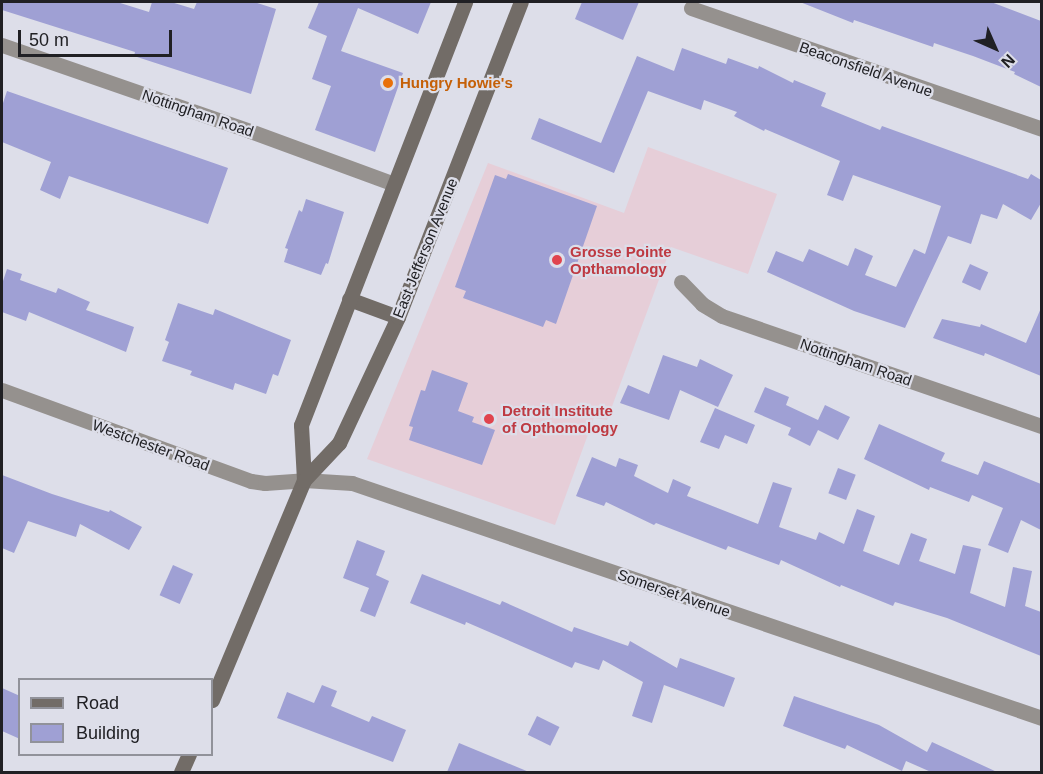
<!DOCTYPE html>
<html>
<head>
<meta charset="utf-8">
<style>
	body { margin:0 }
	#map { position:relative; width:1043px; height:774px; overflow:hidden; background:#dddee9; font-family:Helvetica,sans-serif }
	div>[style] { position:absolute }
	[style*='--x'] { left:calc(var(--x)*1px); top:calc(var(--y)*1px); width:calc(var(--w)*1px); rotate:calc(var(--a)*1deg) }
	.medical>* { inset:0; background:#e6ced8 }
	.building>* { inset:0; background:#9fa0d4; transform-origin:0 0 }
	.street>* { height:15px; margin:-7.5px; padding:0 7.5px; transform-origin:7.5px; border-radius:7.5px; background:#95918e }
	.secondary>* { height:15px; margin:-7.5px; padding:0 7.5px; transform-origin:7.5px; border-radius:7.5px; background:#726c67 }
	.dots>* { width:16px; height:16px; translate:-50% -50%; box-sizing:border-box; border:3px solid #dddee9; border-radius:50% }
	span { translate:-50% -50%; white-space:nowrap; text-align:center; line-height:1.15; -webkit-text-stroke:4.5px #dddee9; paint-order:stroke }
	.street-label { font-size:15px; color:#202024 }
	.food-label { font-size:15px; color:#c56008; font-weight:700 }
	.left { translate:0 -50%; text-align:left }
	.health-label { font-size:15px; color:#be3a42; font-weight:700 }
	.frame { position:absolute; inset:0; border:3px solid #202024; pointer-events:none }
	.legend { position:absolute; left:18px; top:678px; width:195px; height:78px; box-sizing:border-box; background:#dddee9; border:2px solid #91929a; margin:0; padding:8px 10px; list-style:none; font-size:18px; color:#202024 }
	.legend li { display:flex; align-items:center; gap:12px; height:30px }
	.legend b { width:30px; border:2px solid #91929a }
	.north { position:absolute; left:965px; top:18px; width:60px; height:60px; -webkit-text-stroke:4px #dddee9; paint-order:stroke; rotate:135deg; font-size:16px; font-weight:700; line-height:24px; text-align:center; color:#202024 }
	.north::after { content:''; display:block; margin:auto; width:21px; height:27px; background:#202024; clip-path:polygon(50% 0,100% 100%,50% 72%,0 100%) }
	.scale { position:absolute; left:18px; top:30px; width:154px; height:27px; box-sizing:border-box; border:3px solid #202024; border-top:0; padding-left:8px; font-size:18px; line-height:21px; white-space:nowrap; color:#202024; -webkit-text-stroke:4px #dddee9; paint-order:stroke }
</style>
</head>
<body>
<div id="map">
	<div class="medical">
		<div style="clip-path:polygon(648px 147px,777px 194px,748px 274px,671px 247px,607px 420px,594px 418px,555px 525px,367px 459px,488px 163px,624px 213px)"></div>
	</div>
	<div class="building">
		<div style="clip-path:polygon(2px 2px,117px 2px,149px 12px,152px 2px,171px 2px,194px 9px,197px 2px,254px 2px,276px 9px,251px 94px,134px 56px,135px 52px,2px 10px)"></div>
		<div style="clip-path:polygon(319px 2px,431px 2px,418px 34px,358px 8px,341px 51px,403px 73px,375px 152px,315px 130px,331px 86px,312px 79px,327px 36px,308px 28px)"></div>
		<div style="clip-path:polygon(582px 2px,639px 2px,623px 40px,575px 19px)"></div>
		<div style="clip-path:polygon(800px 2px,991px 2px,1041px 21px,1041px 87px,1014px 74px,1015px 72px,973px 56px,934px 43px,933px 47px,854px 20px,853px 23px)"></div>
		<div style="clip-path:polygon(682px 48px,726px 64px,728px 58px,758px 69px,759px 66px,793px 83px,794px 80px,826px 93px,821px 106px,880px 130px,882px 126px,1028px 179px,1031px 174px,1041px 180px,1041px 203px,1031px 220px,1003px 204px,997px 219px,981px 214px,971px 244px,948px 236px,905px 328px,854px 311px,767px 272px,776px 251px,803px 262px,809px 249px,848px 266px,855px 248px,873px 256px,865px 275px,896px 287px,914px 249px,925px 254px,941px 206px,853px 175px,843px 201px,827px 195px,840px 161px,765px 129px,764px 131px,734px 116px,737px 112px,704px 100px,701px 110px,648px 91px,614px 173px,531px 139px,539px 118px,601px 143px,637px 56px,674px 71px)"></div>
		<div style="clip-path:polygon(7px 91px,228px 168px,208px 224px,69px 176px,60px 199px,40px 190px,51px 162px,2px 142px,2px 106px)"></div>
		<div style="clip-path:polygon(508px 174px,597px 206px,556px 324px,546px 320px,543px 327px,463px 298px,466px 291px,455px 287px,495px 175px,506px 179px)"></div>
		<div style="clip-path:polygon(306px 199px,344px 212px,328px 264px,326px 263px,321px 275px,284px 262px,288px 249px,285px 248px,299px 210px,302px 212px)"></div>
		<div style="left:970px;top:264px;width:20px;height:20px;rotate:24deg"></div>
		<div style="clip-path:polygon(7px 269px,22px 274px,20px 280px,56px 293px,58px 288px,90px 302px,86px 310px,134px 327px,126px 352px,29px 312px,26px 321px,2px 312px,2px 284px)"></div>
		<div style="clip-path:polygon(178px 303px,213px 315px,215px 309px,291px 340px,278px 376px,273px 374px,266px 394px,235px 383px,233px 390px,190px 375px,192px 371px,162px 361px,169px 342px,165px 340px)"></div>
		<div style="clip-path:polygon(1041px 308px,1041px 376px,985px 353px,984px 356px,933px 338px,942px 319px,980px 327px,981px 324px,1026px 343px)"></div>
		<div style="clip-path:polygon(663px 355px,697px 367px,700px 359px,733px 375px,718px 407px,680px 390px,669px 420px,620px 403px,628px 385px,649px 394px)"></div>
		<div style="clip-path:polygon(432px 370px,468px 383px,458px 411px,474px 417px,472px 422px,495px 430px,482px 465px,409px 440px,413px 427px,409px 426px,421px 390px,425px 391px)"></div>
		<div style="clip-path:polygon(765px 387px,789px 397px,786px 405px,818px 420px,825px 405px,850px 417px,838px 440px,818px 430px,810px 446px,788px 435px,791px 428px,754px 412px)"></div>
		<div style="clip-path:polygon(715px 408px,755px 425px,747px 444px,725px 435px,719px 449px,700px 442px)"></div>
		<div style="clip-path:polygon(879px 424px,945px 453px,941px 461px,978px 475px,984px 461px,1041px 484px,1041px 530px,1021px 520px,1008px 553px,988px 545px,1003px 508px,972px 495px,969px 502px,930px 487px,929px 490px,864px 459px)"></div>
		<div style="clip-path:polygon(592px 457px,616px 467px,619px 458px,638px 465px,634px 476px,668px 493px,673px 479px,691px 487px,687px 496px,758px 524px,773px 482px,792px 488px,779px 527px,816px 540px,819px 532px,844px 544px,857px 509px,875px 516px,863px 551px,899px 565px,911px 533px,927px 539px,919px 561px,955px 574px,963px 545px,981px 549px,970px 593px,1005px 607px,1013px 567px,1032px 571px,1025px 606px,1041px 612px,1041px 656px,947px 618px,895px 602px,893px 606px,841px 585px,840px 587px,781px 560px,779px 565px,728px 546px,726px 550px,656px 523px,654px 525px,606px 502px,604px 506px,576px 496px)"></div>
		<div style="left:838px;top:468px;width:19px;height:27px;rotate:21deg"></div>
		<div style="clip-path:polygon(2px 475px,52px 494px,109px 512px,110px 510px,142px 527px,129px 550px,80px 524px,76px 537px,28px 521px,14px 553px,2px 548px)"></div>
		<div style="clip-path:polygon(357px 540px,385px 551px,376px 575px,389px 581px,375px 617px,360px 611px,369px 588px,343px 578px)"></div>
		<div style="left:173px;top:565px;width:22px;height:33px;rotate:24deg"></div>
		<div style="clip-path:polygon(422px 574px,500px 605px,502px 601px,572px 632px,574px 627px,628px 646px,630px 641px,677px 668px,680px 658px,735px 678px,724px 707px,664px 685px,652px 723px,632px 716px,643px 682px,603px 660px,599px 670px,575px 662px,572px 668px,466px 622px,465px 625px,410px 603px)"></div>
		<div style="clip-path:polygon(322px 685px,337px 691px,331px 706px,369px 722px,372px 716px,406px 730px,393px 762px,277px 718px,287px 692px,314px 703px)"></div>
		<div style="clip-path:polygon(2px 688px,20px 696px,20px 739px,2px 731px)"></div>
		<div style="clip-path:polygon(794px 696px,879px 725px,927px 752px,932px 742px,997px 772px,931px 772px,906px 761px,902px 771px,847px 745px,845px 749px,783px 726px)"></div>
		<div style="left:537px;top:716px;width:25px;height:21px;rotate:26deg"></div>
		<div style="clip-path:polygon(459px 743px,529px 772px,447px 772px)"></div>
	</div>
	<div class="street">
		<div style="--x:691;--y:8;--w:371;--a:19"></div>
		<div style="--x:2;--y:45;--w:262;--a:19.1"></div>
		<div style="--x:250;--y:131;--w:153;--a:20.2"></div>
		<div style="--x:681;--y:282;--w:30;--a:46"></div>
		<div style="--x:702;--y:304;--w:23;--a:31"></div>
		<div style="--x:722;--y:316;--w:338;--a:19"></div>
		<div style="--x:2;--y:390;--w:265;--a:20.1"></div>
		<div style="--x:251;--y:481;--w:14;--a:8"></div>
		<div style="--x:265;--y:483;--w:39;--a:-4"></div>
		<div style="--x:304;--y:480;--w:48;--a:3.6"></div>
		<div style="--x:352;--y:483;--w:729;--a:18.81"></div>
	</div>
	<div class="secondary">
		<div style="--x:349;--y:299;--w:52;--a:20.2"></div>
		<div style="--x:304;--y:480;--w:55;--a:-93.1"></div>
		<div style="--x:301;--y:425;--w:454;--a:-68.8"></div>
		<div style="--x:212;--y:700;--w:238;--a:-67.3"></div>
		<div style="--x:304;--y:480;--w:51;--a:-46.6"></div>
		<div style="--x:339;--y:443;--w:139;--a:-64.9"></div>
		<div style="--x:398;--y:317;--w:338;--a:-68.7"></div>
		<div style="--x:181;--y:772;--w:20;--a:-66"></div>
	</div>
	<div class="dots">
		<div style="left:388px;top:83px;background:#e8710a"></div>
		<div style="left:557px;top:260px;background:#e0444e"></div>
		<div style="left:489px;top:419px;background:#e0444e"></div>
	</div>
	<div class="street-label">
		<span style="left:866px;top:69px;rotate:19deg">Beaconsfield Avenue</span>
		<span style="left:198px;top:113px;rotate:19deg">Nottingham Road</span>
		<span style="left:425px;top:248px;rotate:-68deg">East Jefferson Avenue</span>
		<span style="left:856px;top:362px;rotate:19deg">Nottingham Road</span>
		<span style="left:151px;top:445px;rotate:20deg">Westchester Road</span>
		<span style="left:674px;top:593px;rotate:19deg">Somerset Avenue</span>
	</div>
	<div class="food-label">
		<span class="left" style="left:400px;top:83px">Hungry Howie's</span>
	</div>
	<div class="health-label">
		<span class="left" style="left:570px;top:260px">Grosse Pointe<br>Opthamology</span>
		<span class="left" style="left:502px;top:419px">Detroit Institute<br>of Opthomology</span>
	</div>
	<div class="frame"></div>
	<ul class="legend">
	<li><b style="height:8px;background:#726c67"></b>Road</li>
	<li><b style="height:16px;background:#9fa0d4"></b>Building</li>
	</ul>
	<div class="north">N</div>
	<div class="scale">50 m</div>
</div>
</body>
</html>
